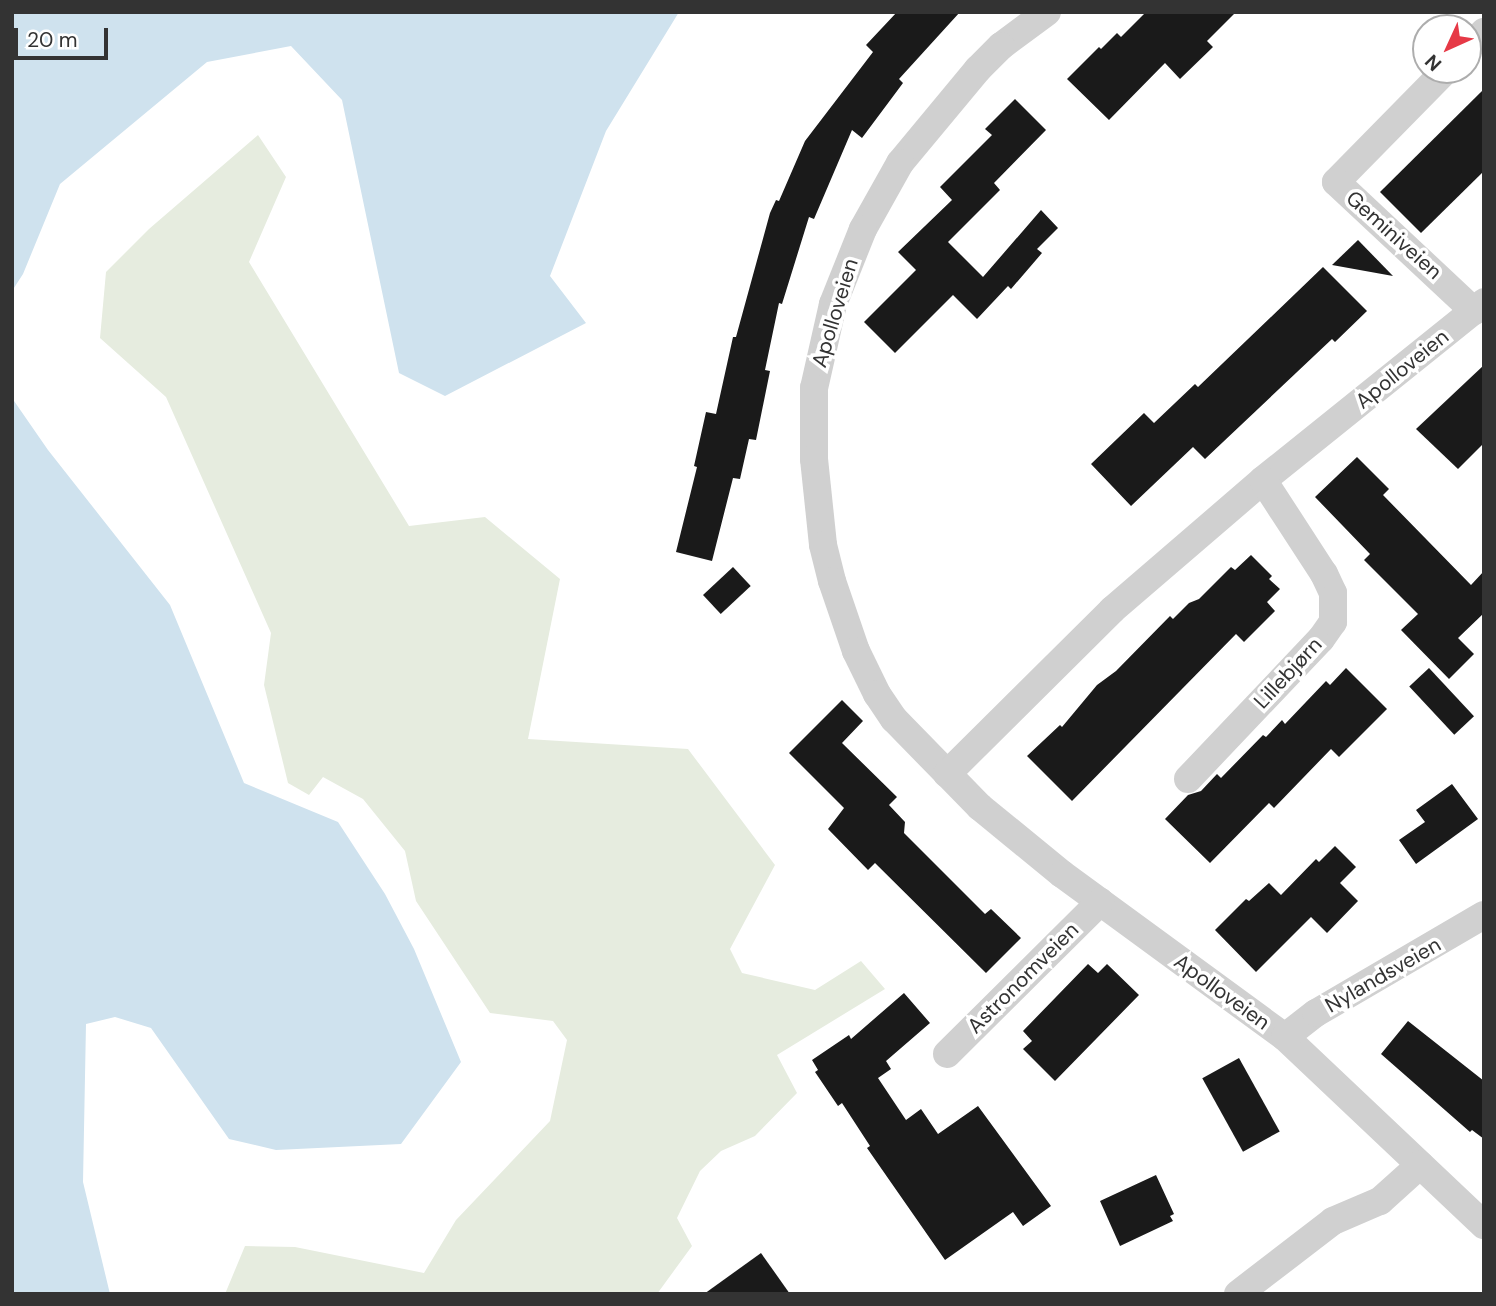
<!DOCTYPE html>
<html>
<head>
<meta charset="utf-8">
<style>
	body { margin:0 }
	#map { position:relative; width:1496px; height:1306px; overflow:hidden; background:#fff; font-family:"DM Sans",sans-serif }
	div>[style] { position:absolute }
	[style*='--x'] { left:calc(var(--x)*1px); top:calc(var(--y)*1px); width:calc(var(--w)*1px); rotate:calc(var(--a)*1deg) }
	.green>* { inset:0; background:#e6ecdf }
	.water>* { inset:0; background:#cfe2ee }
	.building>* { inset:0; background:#1a1a1a; transform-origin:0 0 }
	.street>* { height:28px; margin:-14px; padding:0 14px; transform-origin:14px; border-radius:14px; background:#d0d0d0 }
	span { translate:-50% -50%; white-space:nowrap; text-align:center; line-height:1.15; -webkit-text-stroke:7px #fff; paint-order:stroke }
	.street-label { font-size:21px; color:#333 }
	.frame { position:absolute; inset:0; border:14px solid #333; pointer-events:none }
	.north { position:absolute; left:1412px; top:14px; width:70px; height:70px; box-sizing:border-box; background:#fff; border:2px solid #adadad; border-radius:50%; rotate:225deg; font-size:19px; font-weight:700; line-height:28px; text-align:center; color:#333 }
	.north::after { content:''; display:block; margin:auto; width:24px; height:32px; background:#e63946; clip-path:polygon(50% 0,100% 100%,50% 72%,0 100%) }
	.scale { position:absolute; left:14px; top:28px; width:94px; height:32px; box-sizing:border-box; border:4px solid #333; border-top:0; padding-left:9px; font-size:21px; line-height:24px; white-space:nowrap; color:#333; -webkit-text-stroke:5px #fff; paint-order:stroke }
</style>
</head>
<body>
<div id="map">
	<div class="green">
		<div style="clip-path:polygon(258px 135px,286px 177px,249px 262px,409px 526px,485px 517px,560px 579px,528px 739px,688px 749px,775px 865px,730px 949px,742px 973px,815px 990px,861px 961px,885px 989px,777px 1055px,797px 1093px,755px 1136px,721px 1151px,700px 1171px,677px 1218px,692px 1246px,657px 1294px,225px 1294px,245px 1246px,295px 1247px,424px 1273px,456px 1220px,550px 1121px,567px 1040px,553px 1021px,490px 1013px,416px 901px,405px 851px,363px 799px,323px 777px,309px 795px,288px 783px,264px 685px,271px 633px,166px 397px,100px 338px,106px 272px,149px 229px)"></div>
	</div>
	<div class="water">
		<div style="clip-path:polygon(12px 12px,679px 12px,606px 131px,550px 276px,586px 323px,445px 396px,399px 373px,342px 100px,291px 46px,207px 62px,60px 184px,23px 274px,12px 291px)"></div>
		<div style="clip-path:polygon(12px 398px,48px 450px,170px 605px,244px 783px,338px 822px,385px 894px,414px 949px,461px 1062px,401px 1144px,276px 1150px,229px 1139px,151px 1028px,115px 1017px,86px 1024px,83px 1182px,110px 1294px,12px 1294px)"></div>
	</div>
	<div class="building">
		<div style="clip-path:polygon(897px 12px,960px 12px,899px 79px,903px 83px,862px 138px,852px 130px,814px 219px,809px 217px,782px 304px,779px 303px,765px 370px,770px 371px,756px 440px,749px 439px,740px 479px,733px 478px,712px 561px,676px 552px,697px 467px,694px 466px,706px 412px,716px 414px,733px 337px,736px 337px,770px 213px,776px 200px,779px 201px,805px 141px,873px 52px,866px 45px)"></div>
		<div style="clip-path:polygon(1146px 12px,1236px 12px,1207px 41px,1213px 47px,1180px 79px,1165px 63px,1109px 120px,1067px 79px,1099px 47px,1101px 49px,1117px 33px,1121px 37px)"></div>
		<div style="clip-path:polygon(1484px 89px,1484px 171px,1421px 233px,1380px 192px)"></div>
		<div style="clip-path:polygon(1015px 99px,1046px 130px,994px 183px,1000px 190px,948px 242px,983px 277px,1041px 210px,1058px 228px,1037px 249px,1042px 253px,1011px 289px,1008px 286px,977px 319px,953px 295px,895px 353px,864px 322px,916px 270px,898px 252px,952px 200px,940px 187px,992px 135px,985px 129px)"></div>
		<div style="clip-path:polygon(1358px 240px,1393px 276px,1332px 265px)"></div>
		<div style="clip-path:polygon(1323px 267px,1367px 311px,1335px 342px,1332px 339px,1205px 459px,1193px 447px,1131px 506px,1091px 464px,1144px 413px,1154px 423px,1195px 384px,1198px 387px)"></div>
		<div style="clip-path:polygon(1484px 365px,1484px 443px,1458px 469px,1416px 429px)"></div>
		<div style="clip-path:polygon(1357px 457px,1389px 489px,1383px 495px,1471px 585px,1484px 571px,1484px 613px,1458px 638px,1474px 654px,1449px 679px,1401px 630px,1418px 614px,1364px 560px,1370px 554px,1315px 497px)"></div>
		<div style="clip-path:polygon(1251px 555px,1272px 576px,1269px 579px,1280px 589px,1267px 602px,1275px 611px,1244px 642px,1236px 634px,1072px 801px,1027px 756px,1060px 725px,1062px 727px,1097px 685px,1116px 671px,1170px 616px,1173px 619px,1189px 603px,1199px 599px,1231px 567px,1235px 570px)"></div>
		<div style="left:733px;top:567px;width:26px;height:41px;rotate:47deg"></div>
		<div style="clip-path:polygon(1346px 668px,1387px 709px,1339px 757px,1331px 749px,1274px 808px,1269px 803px,1210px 863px,1165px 819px,1188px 795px,1201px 791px,1217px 774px,1221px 778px,1263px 735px,1266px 737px,1282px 720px,1285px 724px,1326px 681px,1330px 685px)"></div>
		<div style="left:1429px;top:668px;width:66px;height:27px;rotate:47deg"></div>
		<div style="clip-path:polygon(842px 700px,863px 721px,842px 743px,897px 797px,889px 805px,905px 822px,904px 833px,985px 914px,991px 909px,1021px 938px,986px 973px,875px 863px,868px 870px,828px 829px,844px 808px,789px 753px)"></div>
		<div style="clip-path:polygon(1452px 784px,1478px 819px,1416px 864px,1399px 840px,1425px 822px,1416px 810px)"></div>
		<div style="clip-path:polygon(1335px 846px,1356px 867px,1340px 883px,1358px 901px,1327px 933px,1311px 917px,1256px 972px,1215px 930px,1246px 899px,1249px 901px,1269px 883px,1281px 895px,1316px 859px,1319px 862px)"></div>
		<div style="clip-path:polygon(1088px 964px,1098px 973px,1107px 964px,1139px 995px,1055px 1081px,1023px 1049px,1032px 1041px,1023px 1031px)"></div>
		<div style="clip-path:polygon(904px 993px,930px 1023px,886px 1061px,891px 1069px,878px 1078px,906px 1120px,921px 1109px,938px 1134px,978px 1106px,1051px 1206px,1023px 1226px,1013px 1212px,945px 1260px,867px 1148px,870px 1146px,842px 1103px,838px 1106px,815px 1072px,818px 1070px,812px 1060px,849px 1035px,851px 1039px)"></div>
		<div style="clip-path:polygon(1408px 1021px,1484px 1081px,1484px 1139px,1472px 1130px,1470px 1132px,1381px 1054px)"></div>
		<div style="left:1239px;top:1058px;width:84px;height:42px;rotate:61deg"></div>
		<div style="clip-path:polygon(1156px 1175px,1174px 1214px,1170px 1216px,1173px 1221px,1120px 1246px,1100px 1201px)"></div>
		<div style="clip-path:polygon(761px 1253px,790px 1294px,704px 1294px)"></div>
	</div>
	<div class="street">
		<div style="--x:1047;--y:12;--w:57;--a:143.5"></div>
		<div style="--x:1001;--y:46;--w:33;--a:135"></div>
		<div style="--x:978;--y:69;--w:122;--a:129.7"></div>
		<div style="--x:900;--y:163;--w:76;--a:119.3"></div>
		<div style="--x:863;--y:229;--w:81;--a:111.8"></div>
		<div style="--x:833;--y:304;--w:86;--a:102.7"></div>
		<div style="--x:814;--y:388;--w:71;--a:90"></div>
		<div style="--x:814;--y:459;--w:86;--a:84"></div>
		<div style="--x:823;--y:545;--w:37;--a:76"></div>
		<div style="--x:832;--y:581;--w:74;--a:71.1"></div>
		<div style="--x:856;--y:651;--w:48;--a:64"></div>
		<div style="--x:877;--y:694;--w:30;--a:56"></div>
		<div style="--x:894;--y:719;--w:123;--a:45.7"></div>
		<div style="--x:980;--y:807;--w:106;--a:39.3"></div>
		<div style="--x:1062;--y:874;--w:276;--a:36.2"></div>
		<div style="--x:1285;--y:1037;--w:274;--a:43.4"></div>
		<div style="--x:1468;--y:48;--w:23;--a:-45"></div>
		<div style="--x:1446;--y:70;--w:157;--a:134.5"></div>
		<div style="--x:1336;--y:182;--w:189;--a:43.1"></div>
		<div style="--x:947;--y:774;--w:233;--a:-44.8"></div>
		<div style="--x:1112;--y:610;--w:199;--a:-40.7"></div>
		<div style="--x:1263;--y:480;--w:284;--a:-38.8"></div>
		<div style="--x:1188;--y:779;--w:193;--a:-46.5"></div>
		<div style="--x:1321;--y:639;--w:21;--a:-55"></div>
		<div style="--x:1333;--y:622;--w:29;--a:-90"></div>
		<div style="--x:1333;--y:593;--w:21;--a:-115"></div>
		<div style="--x:1324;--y:574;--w:112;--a:-123"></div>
		<div style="--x:1285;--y:1037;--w:39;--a:-38"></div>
		<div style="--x:1316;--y:1013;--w:194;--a:-30.3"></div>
		<div style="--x:947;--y:1054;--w:216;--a:-44.8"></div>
		<div style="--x:1238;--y:1294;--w:120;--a:-37.5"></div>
		<div style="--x:1333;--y:1221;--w:51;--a:-23.1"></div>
		<div style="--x:1380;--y:1201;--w:54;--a:-42"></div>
	</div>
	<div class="street-label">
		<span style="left:1394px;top:235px;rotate:42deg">Geminiveien</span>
		<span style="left:835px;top:313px;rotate:-73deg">Apolloveien</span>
		<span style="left:1402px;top:369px;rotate:-39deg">Apolloveien</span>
		<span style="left:1288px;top:673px;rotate:-47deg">Lillebjørn</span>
		<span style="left:1383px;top:975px;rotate:-30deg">Nylandsveien</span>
		<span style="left:1023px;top:978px;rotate:-45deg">Astronomveien</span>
		<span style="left:1222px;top:992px;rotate:36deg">Apolloveien</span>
	</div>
	<div class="frame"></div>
	<div class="north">N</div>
	<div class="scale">20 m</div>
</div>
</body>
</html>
